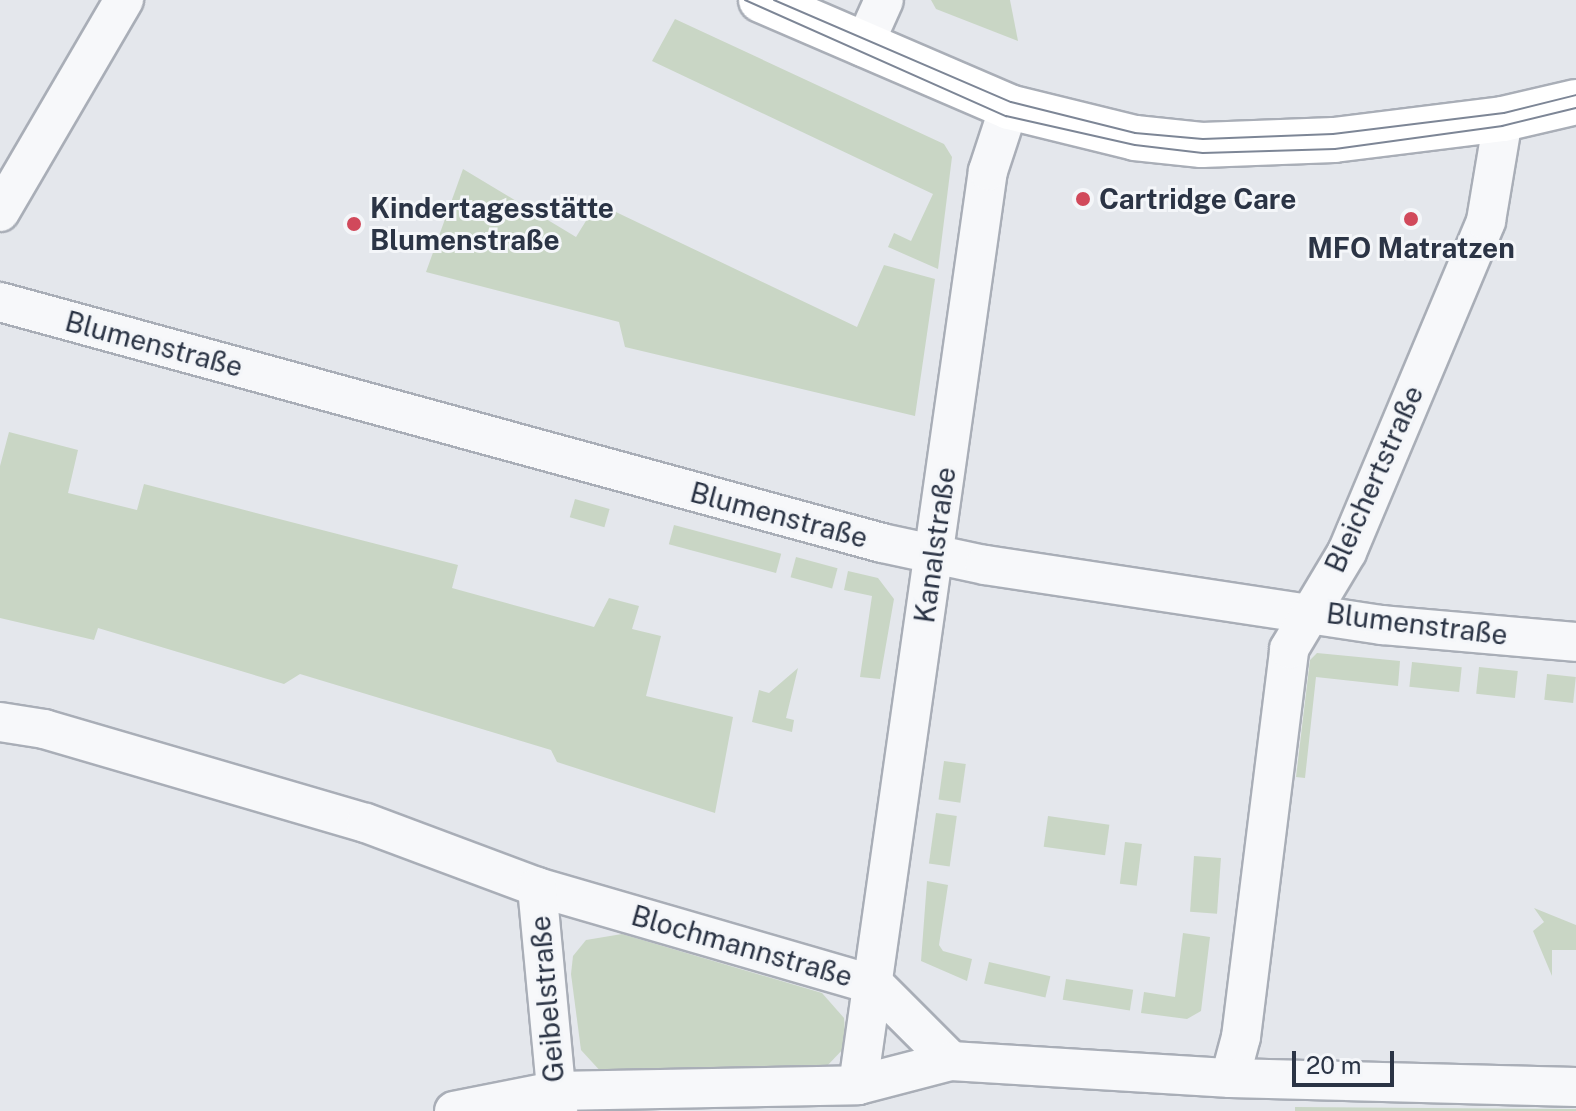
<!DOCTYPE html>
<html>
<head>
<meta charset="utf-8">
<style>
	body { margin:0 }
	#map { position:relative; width:1576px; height:1111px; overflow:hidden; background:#e4e7ec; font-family:"Public Sans",sans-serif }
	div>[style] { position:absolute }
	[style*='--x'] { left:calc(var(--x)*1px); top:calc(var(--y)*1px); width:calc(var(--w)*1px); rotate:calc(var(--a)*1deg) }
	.green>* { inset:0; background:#c9d6c5; transform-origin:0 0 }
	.roads { filter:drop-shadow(2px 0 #a9aeb7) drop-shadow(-2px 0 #a9aeb7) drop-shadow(0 2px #a9aeb7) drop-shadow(0 -2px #a9aeb7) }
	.minor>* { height:38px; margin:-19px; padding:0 19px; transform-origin:19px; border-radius:19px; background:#f7f8fa }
	.major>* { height:44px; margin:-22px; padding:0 22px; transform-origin:22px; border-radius:22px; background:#fff }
	.tram>* { height:2px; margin:-1px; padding:0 1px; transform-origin:1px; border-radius:1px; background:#7d8696 }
	.dots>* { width:22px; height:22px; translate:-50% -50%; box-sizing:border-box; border:4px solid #f4f6f9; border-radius:50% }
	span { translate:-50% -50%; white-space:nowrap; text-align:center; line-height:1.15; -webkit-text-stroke:6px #f4f6f9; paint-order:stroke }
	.poi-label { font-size:28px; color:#2b3445; font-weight:700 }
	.left { translate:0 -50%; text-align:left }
	.street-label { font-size:28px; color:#2b3445 }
	.scale { position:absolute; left:1292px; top:1051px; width:102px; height:36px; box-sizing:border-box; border:4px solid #2b3445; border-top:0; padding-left:10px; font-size:24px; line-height:28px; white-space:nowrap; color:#2b3445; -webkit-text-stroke:6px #f4f6f9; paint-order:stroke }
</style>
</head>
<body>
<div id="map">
	<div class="green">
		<div style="clip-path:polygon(931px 0,1010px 0,1018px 41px,936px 9px)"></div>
		<div style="clip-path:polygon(675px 19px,944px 144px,952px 157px,938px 269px,888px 247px,894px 233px,911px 241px,933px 194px,652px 61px)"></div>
		<div style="clip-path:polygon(463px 169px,576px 237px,597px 203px,857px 327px,884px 265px,935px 279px,915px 416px,625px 347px,619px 322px,426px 272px)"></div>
		<div style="clip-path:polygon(9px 432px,78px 450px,68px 493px,137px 510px,144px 484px,458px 565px,452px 588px,594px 627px,609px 598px,639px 606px,632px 629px,661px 636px,646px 696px,733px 717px,715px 813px,557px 762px,551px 750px,300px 674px,284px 684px,98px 628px,94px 640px,0 618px,0 466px)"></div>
		<div style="left:575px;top:499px;width:36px;height:19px;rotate:16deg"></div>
		<div style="left:674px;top:525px;width:111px;height:20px;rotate:15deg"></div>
		<div style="left:796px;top:557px;width:43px;height:21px;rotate:15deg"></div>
		<div style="clip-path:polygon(848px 571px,878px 578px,894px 599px,880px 679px,860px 677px,872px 596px,844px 590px)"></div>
		<div style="clip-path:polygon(1317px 653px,1400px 661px,1398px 686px,1316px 677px,1305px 778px,1296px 777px,1310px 660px)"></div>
		<div style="left:1412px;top:662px;width:50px;height:25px;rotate:6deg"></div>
		<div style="left:1479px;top:667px;width:39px;height:27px;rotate:6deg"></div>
		<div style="clip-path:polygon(798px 668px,786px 718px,794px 720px,792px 732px,752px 722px,759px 690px,769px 693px)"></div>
		<div style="left:1547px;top:674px;width:29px;height:26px;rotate:6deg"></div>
		<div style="left:944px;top:761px;width:22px;height:39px;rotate:8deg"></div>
		<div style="left:936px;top:813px;width:21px;height:51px;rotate:8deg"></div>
		<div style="left:1048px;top:816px;width:62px;height:31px;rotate:8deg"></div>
		<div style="left:1125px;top:842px;width:17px;height:42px;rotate:7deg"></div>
		<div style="left:1194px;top:856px;width:27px;height:56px;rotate:4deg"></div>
		<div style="clip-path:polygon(927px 881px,948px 885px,939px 945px,943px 951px,972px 959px,967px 981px,921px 961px)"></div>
		<div style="clip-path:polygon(1534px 908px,1576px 925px,1576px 950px,1552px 950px,1552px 976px,1533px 931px,1544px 922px)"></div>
		<div style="clip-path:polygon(1183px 933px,1210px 937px,1201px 1011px,1187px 1019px,1141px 1013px,1144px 992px,1175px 997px)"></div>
		<div style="clip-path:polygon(622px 934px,822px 993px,844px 1018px,846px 1046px,826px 1067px,603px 1074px,581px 1050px,571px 974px,573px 956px,586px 940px)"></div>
		<div style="left:989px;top:962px;width:63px;height:22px;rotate:13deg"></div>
		<div style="left:1066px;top:979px;width:68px;height:21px;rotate:9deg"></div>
		<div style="clip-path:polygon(1295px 1107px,1576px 1109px,1576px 1111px,1295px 1111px)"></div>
	</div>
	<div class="roads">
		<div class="minor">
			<div style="--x:863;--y:47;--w:51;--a:-65.9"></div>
			<div style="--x:0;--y:212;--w:246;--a:-59.7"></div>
			<div style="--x:0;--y:302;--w:914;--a:15.28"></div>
			<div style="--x:882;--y:543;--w:105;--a:12.1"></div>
			<div style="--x:985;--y:565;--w:402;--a:8.6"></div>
			<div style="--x:1382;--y:625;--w:195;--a:5"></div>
			<div style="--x:0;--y:722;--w:45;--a:9"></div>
			<div style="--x:44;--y:729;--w:335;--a:16.3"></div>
			<div style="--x:366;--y:823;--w:183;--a:20.5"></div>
			<div style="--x:537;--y:887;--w:352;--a:16.2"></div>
			<div style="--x:875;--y:985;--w:107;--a:45"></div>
			<div style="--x:537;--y:887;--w:225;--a:84.6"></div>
			<div style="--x:1230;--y:1078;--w:42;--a:-75"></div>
			<div style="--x:1241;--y:1037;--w:391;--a:-82.9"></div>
			<div style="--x:1289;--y:649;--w:113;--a:-59.1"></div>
			<div style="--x:1347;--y:552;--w:359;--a:-67.2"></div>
			<div style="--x:1486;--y:221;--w:103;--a:-80.5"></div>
			<div style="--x:858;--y:1085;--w:923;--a:-81.91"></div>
			<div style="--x:988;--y:171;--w:67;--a:-71.8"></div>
			<div style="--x:454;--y:1111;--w:103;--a:-11.2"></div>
			<div style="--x:555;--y:1091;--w:303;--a:-1.1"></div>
			<div style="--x:858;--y:1085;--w:96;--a:-14.5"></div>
			<div style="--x:951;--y:1061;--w:280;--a:3.5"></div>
			<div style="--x:1230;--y:1078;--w:346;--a:1.5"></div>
		</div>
		<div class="major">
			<div style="--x:761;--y:0;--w:270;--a:23.3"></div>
			<div style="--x:1009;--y:107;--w:130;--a:13.8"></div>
			<div style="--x:1135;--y:138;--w:67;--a:6"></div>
			<div style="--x:1202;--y:145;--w:132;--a:-2.2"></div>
			<div style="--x:1334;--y:140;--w:170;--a:-7.1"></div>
			<div style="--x:1503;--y:119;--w:75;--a:-13.1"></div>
		</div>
	</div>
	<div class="tram">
		<div style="--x:745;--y:0;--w:286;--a:24"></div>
		<div style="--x:1006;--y:116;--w:132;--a:12.7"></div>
		<div style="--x:1135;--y:145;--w:68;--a:6.7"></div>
		<div style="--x:1203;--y:153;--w:132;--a:-1.7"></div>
		<div style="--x:1335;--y:149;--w:169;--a:-7.8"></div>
		<div style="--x:1502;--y:126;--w:76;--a:-13.7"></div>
		<div style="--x:774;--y:0;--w:258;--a:23.3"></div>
		<div style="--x:1011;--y:102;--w:128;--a:14"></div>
		<div style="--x:1135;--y:133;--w:68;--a:5"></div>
		<div style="--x:1203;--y:139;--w:130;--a:-2.2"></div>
		<div style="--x:1333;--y:134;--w:172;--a:-7"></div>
		<div style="--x:1504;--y:113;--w:74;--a:-14"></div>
	</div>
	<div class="dots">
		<div style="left:1083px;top:199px;background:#d1495b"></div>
		<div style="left:1411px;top:219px;background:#d1495b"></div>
		<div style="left:354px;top:224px;background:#d1495b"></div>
	</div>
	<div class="poi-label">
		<span class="left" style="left:1099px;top:199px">Cartridge Care</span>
		<span class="left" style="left:370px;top:224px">Kindertagesstätte<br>Blumenstraße</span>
		<span style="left:1411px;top:248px">MFO Matratzen</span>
	</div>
	<div class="street-label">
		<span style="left:154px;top:344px;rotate:15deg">Blumenstraße</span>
		<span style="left:1374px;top:479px;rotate:-66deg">Bleichertstraße</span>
		<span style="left:779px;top:515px;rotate:15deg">Blumenstraße</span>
		<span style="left:935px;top:545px;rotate:-82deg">Kanalstraße</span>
		<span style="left:1417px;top:624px;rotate:7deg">Blumenstraße</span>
		<span style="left:742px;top:946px;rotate:16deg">Blochmannstraße</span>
		<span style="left:547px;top:999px;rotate:-95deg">Geibelstraße</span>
	</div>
	<div class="scale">20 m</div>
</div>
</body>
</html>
